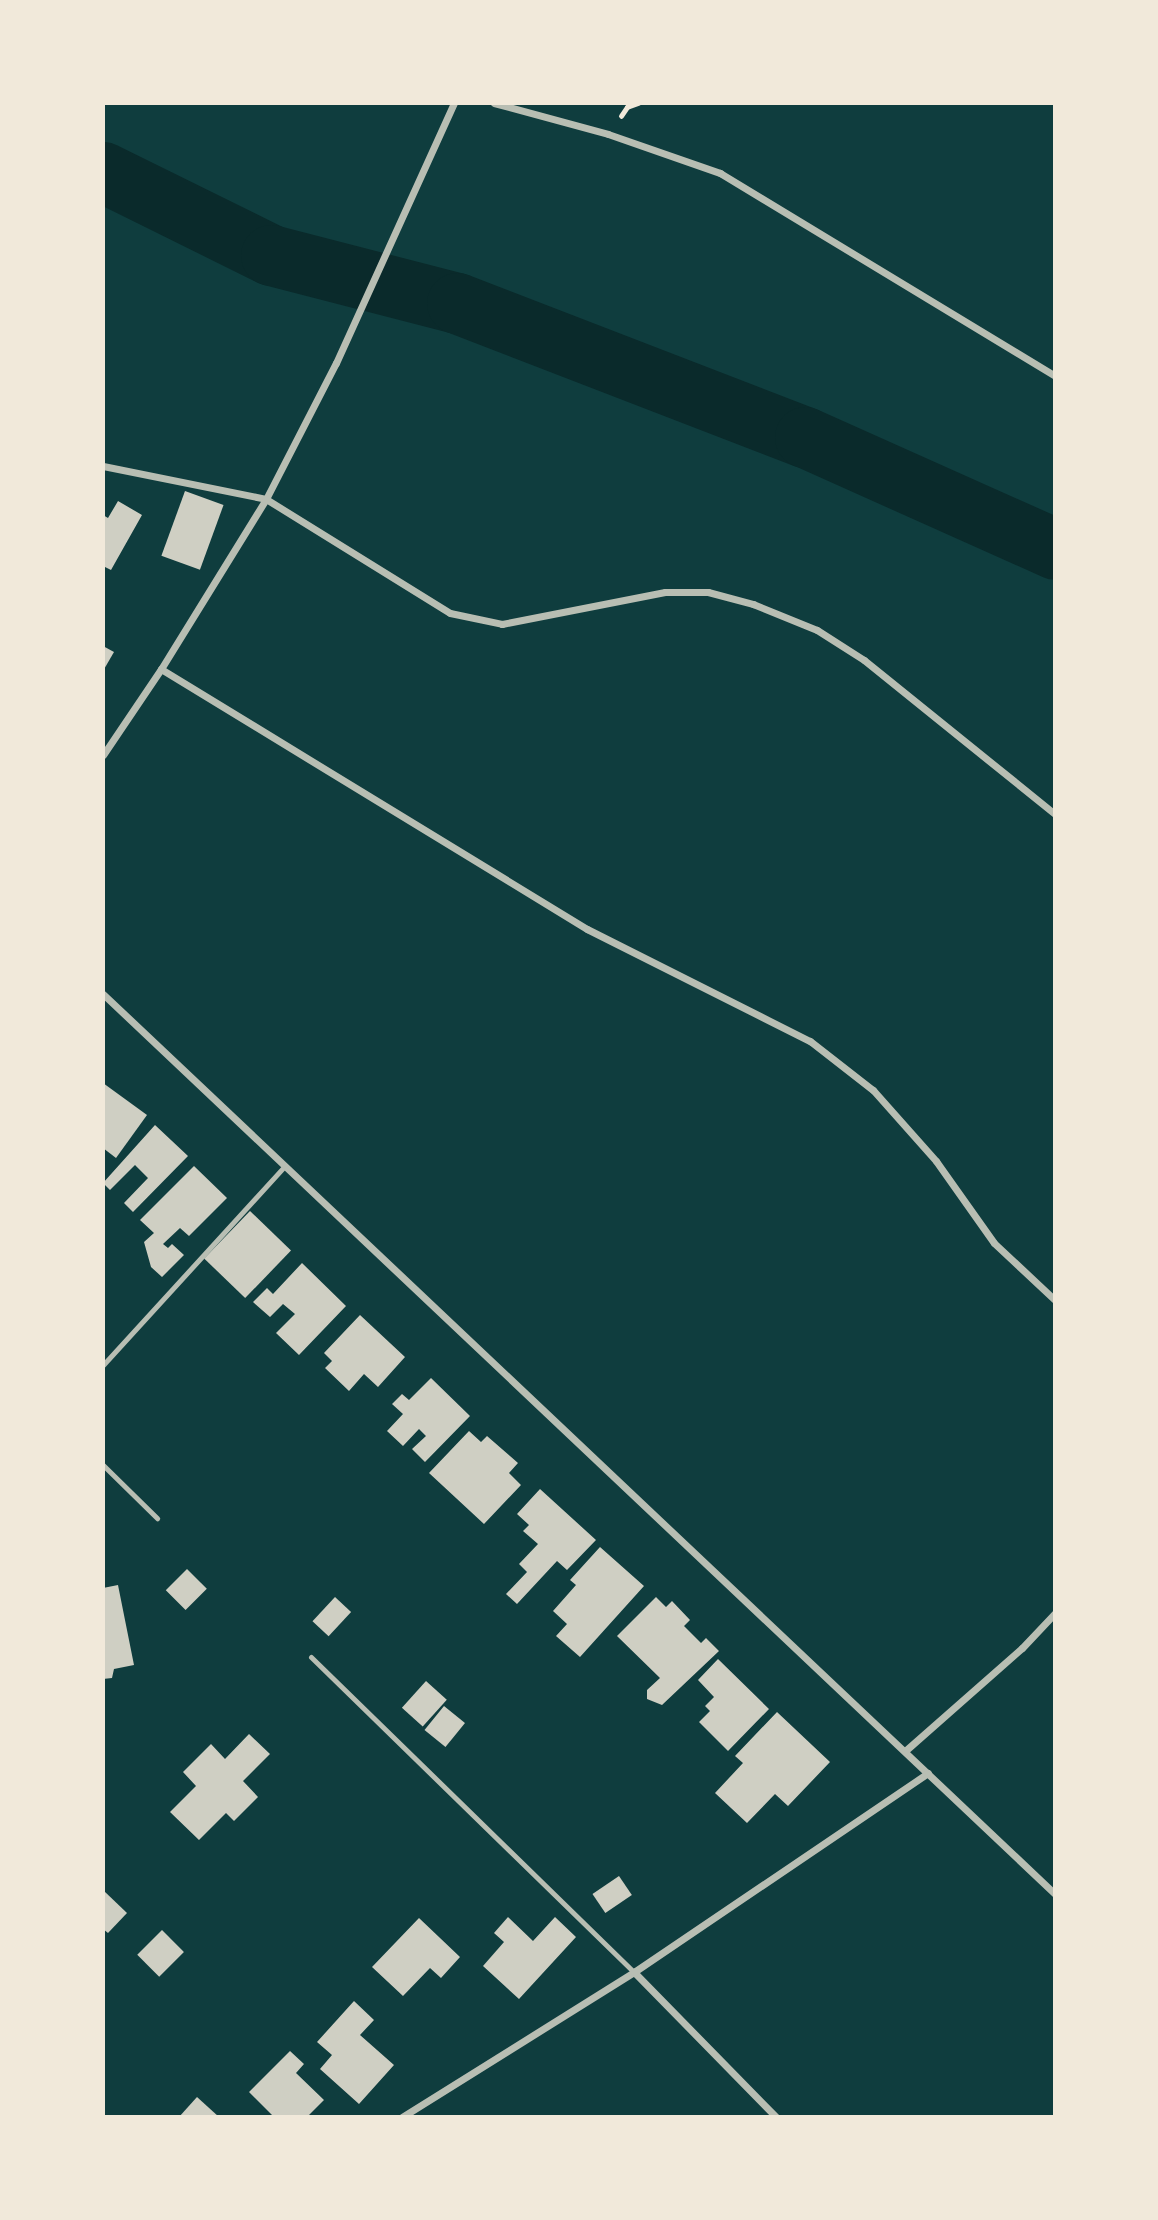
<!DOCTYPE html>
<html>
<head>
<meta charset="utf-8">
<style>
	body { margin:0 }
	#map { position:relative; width:1158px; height:2220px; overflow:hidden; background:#0f3d3e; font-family:"Noto Sans",sans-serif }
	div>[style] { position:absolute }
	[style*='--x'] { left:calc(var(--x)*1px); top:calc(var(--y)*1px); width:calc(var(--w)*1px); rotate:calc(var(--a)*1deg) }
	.river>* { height:61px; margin:-30.5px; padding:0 30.5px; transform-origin:30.5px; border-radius:30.5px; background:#0a2a2b }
	.building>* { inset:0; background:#cfcfc3; transform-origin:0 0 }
	.path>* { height:4.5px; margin:-2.25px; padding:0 2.25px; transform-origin:2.25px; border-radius:2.25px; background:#f1e9da }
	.service>* { height:5px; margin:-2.5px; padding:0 2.5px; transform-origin:2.5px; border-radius:2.5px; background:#b8beb3 }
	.minor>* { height:7px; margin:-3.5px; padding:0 3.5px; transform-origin:3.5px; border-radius:3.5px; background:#b8beb3 }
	span { translate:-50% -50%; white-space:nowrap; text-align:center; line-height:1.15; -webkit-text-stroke:7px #f1e9da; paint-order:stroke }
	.frame { position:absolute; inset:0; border:105px solid #f1e9da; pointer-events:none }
</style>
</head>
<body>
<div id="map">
	<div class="river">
		<div style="--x:103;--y:172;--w:187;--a:26.3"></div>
		<div style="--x:271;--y:255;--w:192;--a:14.5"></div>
		<div style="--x:457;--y:303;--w:373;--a:21.1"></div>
		<div style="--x:805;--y:437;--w:274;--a:24.1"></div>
	</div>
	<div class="building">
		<div style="left:185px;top:491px;width:41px;height:69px;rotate:20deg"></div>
		<div style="clip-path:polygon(118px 501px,142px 515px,111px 570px,103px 566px,103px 515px,108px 518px)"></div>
		<div style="clip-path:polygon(103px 646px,114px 652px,103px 671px)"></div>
		<div style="clip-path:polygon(103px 1083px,147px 1115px,116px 1158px,103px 1148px)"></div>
		<div style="clip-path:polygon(155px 1125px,188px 1156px,133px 1212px,124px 1203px,148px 1178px,135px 1165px,110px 1190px,103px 1183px)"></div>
		<div style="clip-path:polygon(194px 1166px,227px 1198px,189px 1236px,180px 1228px,163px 1244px,168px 1248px,172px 1244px,184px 1255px,162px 1277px,151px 1267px,144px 1242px,154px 1233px,140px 1220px)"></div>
		<div style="left:250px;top:1211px;width:57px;height:66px;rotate:44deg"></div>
		<div style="clip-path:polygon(302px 1263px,346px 1306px,299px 1355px,276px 1333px,295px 1314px,283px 1304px,270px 1317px,253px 1302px,267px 1288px,273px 1294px)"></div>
		<div style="clip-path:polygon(360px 1315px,405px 1357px,378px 1387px,364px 1374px,349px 1391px,325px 1368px,332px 1361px,324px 1353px)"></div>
		<div style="clip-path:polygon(431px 1378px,470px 1416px,425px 1462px,412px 1449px,426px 1436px,419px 1429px,403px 1446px,387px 1431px,403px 1414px,392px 1404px,402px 1394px,409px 1400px)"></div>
		<div style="clip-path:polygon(469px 1431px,481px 1442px,487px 1436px,518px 1463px,509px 1473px,521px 1485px,484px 1524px,429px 1473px)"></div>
		<div style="clip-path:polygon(540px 1489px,596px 1540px,567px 1570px,557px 1561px,517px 1604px,506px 1594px,527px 1572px,519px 1564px,538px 1544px,523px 1531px,529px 1525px,517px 1514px)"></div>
		<div style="clip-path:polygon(600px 1547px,644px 1586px,580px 1657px,556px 1636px,567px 1624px,553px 1611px,576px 1585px,570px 1580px)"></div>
		<div style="left:187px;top:1569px;width:28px;height:30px;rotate:45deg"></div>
		<div style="clip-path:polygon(118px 1585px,134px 1665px,114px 1669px,112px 1678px,103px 1679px,103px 1588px)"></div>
		<div style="left:335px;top:1597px;width:22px;height:33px;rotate:43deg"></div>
		<div style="clip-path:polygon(656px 1597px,666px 1607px,672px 1601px,690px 1620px,684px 1626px,701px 1643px,706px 1638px,719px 1651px,662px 1705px,647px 1699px,647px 1690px,660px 1678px,617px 1636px)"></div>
		<div style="clip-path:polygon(718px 1659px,769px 1709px,728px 1751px,699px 1722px,710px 1711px,705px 1706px,714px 1697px,698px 1680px)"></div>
		<div style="left:426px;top:1681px;width:28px;height:36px;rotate:42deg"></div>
		<div style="left:444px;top:1706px;width:27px;height:31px;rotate:39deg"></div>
		<div style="clip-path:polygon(777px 1712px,830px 1762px,788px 1806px,775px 1794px,747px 1823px,715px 1793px,743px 1763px,735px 1756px)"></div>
		<div style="clip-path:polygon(249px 1734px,270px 1754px,243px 1781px,258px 1797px,234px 1821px,226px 1813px,199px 1840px,170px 1812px,196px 1786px,183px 1772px,211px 1744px,225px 1759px)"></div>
		<div style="left:619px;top:1876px;width:23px;height:32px;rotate:56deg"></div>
		<div style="clip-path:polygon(103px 1890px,127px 1913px,108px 1933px,103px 1929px)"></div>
		<div style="clip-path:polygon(508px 1917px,533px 1941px,555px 1917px,576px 1937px,519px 1999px,483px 1966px,504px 1942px,494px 1933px)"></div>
		<div style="clip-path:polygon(419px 1918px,460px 1957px,441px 1978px,430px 1968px,403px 1996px,372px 1967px)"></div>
		<div style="left:162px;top:1930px;width:31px;height:35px;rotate:45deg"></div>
		<div style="clip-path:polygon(354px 2001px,374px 2020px,360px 2035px,394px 2065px,359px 2104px,320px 2069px,332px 2055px,317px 2042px)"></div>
		<div style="clip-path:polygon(290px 2051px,304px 2064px,296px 2073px,324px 2100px,307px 2117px,274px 2117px,249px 2092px)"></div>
		<div style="clip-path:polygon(197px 2097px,219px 2117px,179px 2117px)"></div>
	</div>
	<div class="path">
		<div style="--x:621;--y:116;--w:11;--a:-56"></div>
		<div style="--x:627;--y:107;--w:12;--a:-20"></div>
	</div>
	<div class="service">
		<div style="--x:103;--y:1365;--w:270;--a:-47.6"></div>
		<div style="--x:103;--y:1465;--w:76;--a:44.5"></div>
		<div style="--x:311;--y:1657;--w:451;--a:44.3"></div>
	</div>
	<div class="minor">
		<div style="--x:494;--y:103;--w:118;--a:15.2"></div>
		<div style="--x:608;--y:134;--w:119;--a:19.2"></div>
		<div style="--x:720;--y:173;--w:392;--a:31.2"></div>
		<div style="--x:103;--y:466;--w:166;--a:11.4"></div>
		<div style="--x:266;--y:499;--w:216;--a:31.8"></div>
		<div style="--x:450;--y:613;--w:53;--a:11.9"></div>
		<div style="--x:502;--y:624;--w:166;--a:-11.1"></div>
		<div style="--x:665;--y:592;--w:43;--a:0"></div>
		<div style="--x:708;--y:592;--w:47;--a:14.9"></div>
		<div style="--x:753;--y:604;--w:69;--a:22.1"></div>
		<div style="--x:817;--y:630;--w:56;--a:32.6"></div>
		<div style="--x:864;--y:660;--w:245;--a:38.9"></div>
		<div style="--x:161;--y:669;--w:499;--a:31.4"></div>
		<div style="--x:587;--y:929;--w:250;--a:26.7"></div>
		<div style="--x:810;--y:1041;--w:80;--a:37.9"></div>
		<div style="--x:873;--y:1090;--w:95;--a:48.4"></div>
		<div style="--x:936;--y:1161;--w:100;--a:54.7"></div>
		<div style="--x:994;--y:1243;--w:83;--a:43.1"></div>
		<div style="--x:103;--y:755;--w:104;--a:-56"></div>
		<div style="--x:161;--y:669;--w:200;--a:-58.3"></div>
		<div style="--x:266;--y:499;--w:153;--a:-62.8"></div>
		<div style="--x:336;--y:363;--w:286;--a:-65.6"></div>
		<div style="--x:103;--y:994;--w:1310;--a:43.39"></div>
		<div style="--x:905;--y:1751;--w:156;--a:-41.4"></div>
		<div style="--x:1022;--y:1648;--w:48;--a:-46.7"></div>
		<div style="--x:634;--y:1972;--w:203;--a:45.6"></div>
		<div style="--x:402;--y:2117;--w:274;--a:-32"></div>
		<div style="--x:634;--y:1972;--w:355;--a:-34.1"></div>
	</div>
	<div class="frame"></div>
</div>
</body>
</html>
